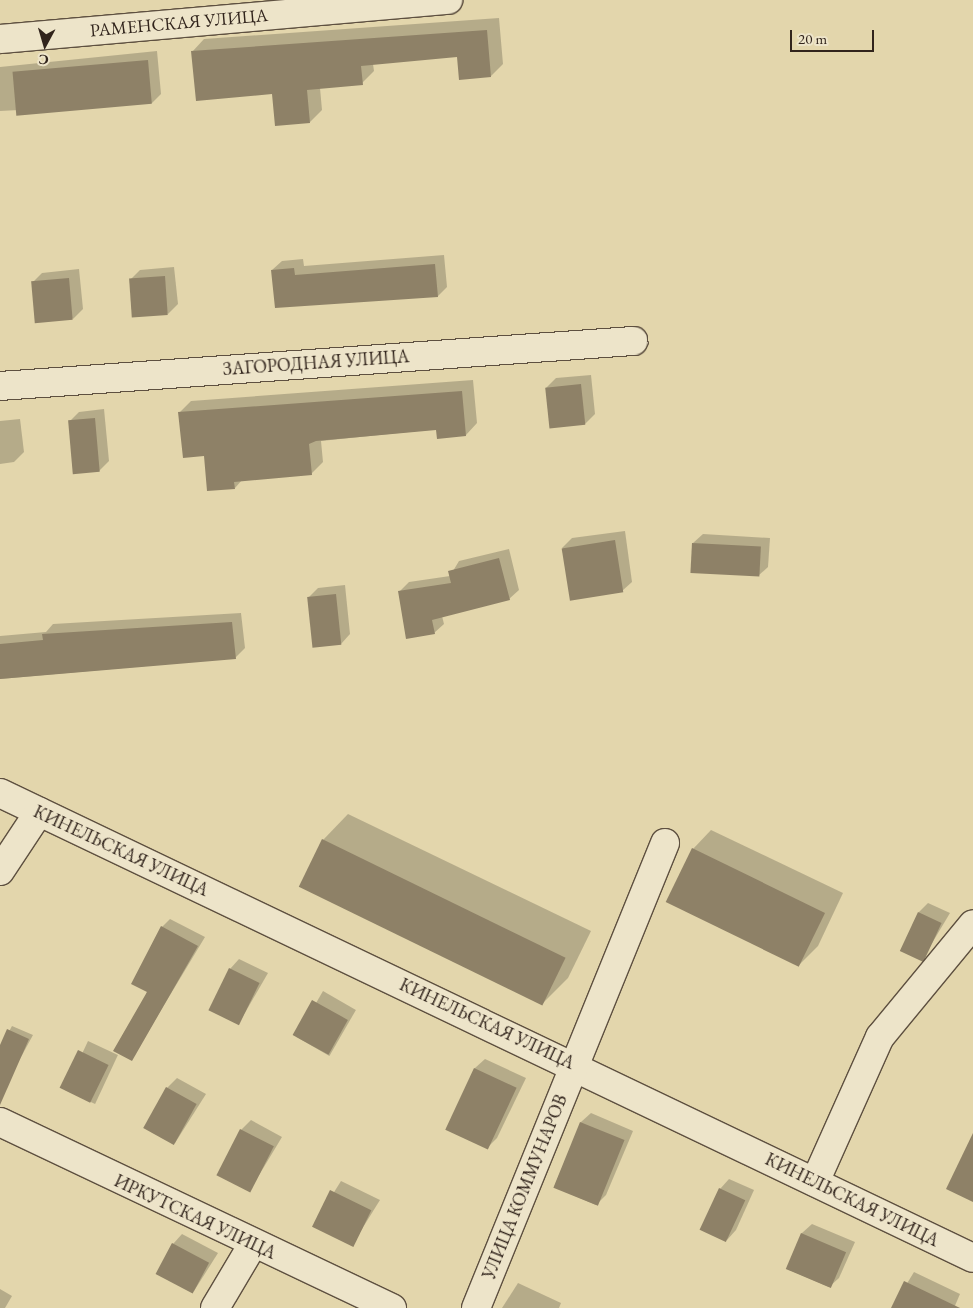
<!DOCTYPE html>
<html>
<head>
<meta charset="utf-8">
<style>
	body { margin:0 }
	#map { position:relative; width:973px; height:1308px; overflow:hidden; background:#e3d6ac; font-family:"EB Garamond",serif }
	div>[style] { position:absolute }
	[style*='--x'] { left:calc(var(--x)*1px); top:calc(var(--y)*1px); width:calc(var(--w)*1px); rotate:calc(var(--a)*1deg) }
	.shadow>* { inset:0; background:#0003; transform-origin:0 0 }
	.building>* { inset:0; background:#8e8167; transform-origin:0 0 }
	.roads { filter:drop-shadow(1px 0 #5e5040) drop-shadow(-1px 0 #5e5040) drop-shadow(0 1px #5e5040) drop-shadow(0 -1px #5e5040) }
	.minor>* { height:28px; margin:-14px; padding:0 14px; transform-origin:14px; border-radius:14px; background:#ede4c9 }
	span { translate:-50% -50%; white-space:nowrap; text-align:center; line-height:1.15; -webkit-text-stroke:5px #ede4c9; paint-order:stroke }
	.street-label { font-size:18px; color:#31241c }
	.north { position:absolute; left:20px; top:20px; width:50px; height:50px; -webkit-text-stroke:4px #ede4c9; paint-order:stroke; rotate:186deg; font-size:14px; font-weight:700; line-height:20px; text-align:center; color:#31241c }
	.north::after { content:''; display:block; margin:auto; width:18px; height:22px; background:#31241c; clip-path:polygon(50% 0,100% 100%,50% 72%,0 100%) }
	.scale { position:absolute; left:790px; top:30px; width:84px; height:22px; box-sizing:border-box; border:2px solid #31241c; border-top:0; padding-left:6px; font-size:15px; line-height:18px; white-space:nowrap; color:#31241c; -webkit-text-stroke:4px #ede4c9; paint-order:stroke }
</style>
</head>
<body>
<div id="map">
	<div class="shadow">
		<div style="clip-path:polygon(499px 18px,503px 64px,491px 76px,458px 56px,373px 64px,374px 71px,362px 83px,320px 88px,322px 110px,310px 122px,273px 93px,192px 52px,204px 39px)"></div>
		<div style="clip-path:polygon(157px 51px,161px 94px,152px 103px,0 111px,0 67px)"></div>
		<div style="clip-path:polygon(444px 255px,447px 287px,438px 296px,276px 307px,272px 270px,282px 261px,303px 259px,304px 266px)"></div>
		<div style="clip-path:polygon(174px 267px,178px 304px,168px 314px,130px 280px,140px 270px)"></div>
		<div style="clip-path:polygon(79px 269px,83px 309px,73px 319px,33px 282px,42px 273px)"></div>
		<div style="clip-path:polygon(591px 375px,595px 414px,585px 424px,546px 388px,556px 378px)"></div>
		<div style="clip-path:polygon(473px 380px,477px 423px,466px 435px,438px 429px,321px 441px,323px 462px,311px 474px,242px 480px,235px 488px,205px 454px,180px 412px,191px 401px)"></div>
		<div style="clip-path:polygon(104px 409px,109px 461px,99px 471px,69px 422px,79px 412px)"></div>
		<div style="clip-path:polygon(20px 419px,24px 452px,14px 462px,0 464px,0 421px)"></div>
		<div style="clip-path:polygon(625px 531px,632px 582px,622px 591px,562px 548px,572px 538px)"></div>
		<div style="clip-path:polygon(703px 534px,770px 538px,768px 567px,758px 576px,693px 543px)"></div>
		<div style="clip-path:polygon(509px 549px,519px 590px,509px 599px,442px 616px,444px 624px,434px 633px,399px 592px,409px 582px,450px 576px,459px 561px)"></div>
		<div style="clip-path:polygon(345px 585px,350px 634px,341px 644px,308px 598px,318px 588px)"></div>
		<div style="clip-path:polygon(241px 613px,245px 648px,235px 658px,0 679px,0 636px,46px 632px,53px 624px)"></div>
		<div style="clip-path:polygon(348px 814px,591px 931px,568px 978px,543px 1003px,323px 840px)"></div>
		<div style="clip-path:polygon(711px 830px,843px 893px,818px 946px,799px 965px,693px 849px)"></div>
		<div style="clip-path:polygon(928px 903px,950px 913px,922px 960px,919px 912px)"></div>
		<div style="clip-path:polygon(170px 919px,205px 937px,131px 1060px,162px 927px)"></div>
		<div style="clip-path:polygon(239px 959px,268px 973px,239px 1023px,230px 969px)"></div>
		<div style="left:323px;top:991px;width:38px;height:53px;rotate:30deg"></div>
		<div style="clip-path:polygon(12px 1026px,33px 1035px,15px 1068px,0 1061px,0 1048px)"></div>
		<div style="left:88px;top:1041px;width:33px;height:54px;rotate:25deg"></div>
		<div style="clip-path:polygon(485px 1059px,526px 1078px,497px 1138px,488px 1147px,447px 1128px,475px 1068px)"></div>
		<div style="clip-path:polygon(177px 1078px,206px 1094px,175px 1143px,167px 1088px)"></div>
		<div style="clip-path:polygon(591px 1113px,633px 1131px,606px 1195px,596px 1205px,554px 1187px,581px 1122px)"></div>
		<div style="clip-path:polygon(251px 1120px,282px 1137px,250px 1190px,241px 1130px)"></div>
		<div style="clip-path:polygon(729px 1179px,754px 1190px,736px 1230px,727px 1240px,720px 1189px)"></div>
		<div style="clip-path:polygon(341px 1181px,380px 1200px,352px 1245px,313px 1226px)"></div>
		<div style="clip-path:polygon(812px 1224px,855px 1242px,839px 1278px,829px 1287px,787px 1269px,802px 1233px)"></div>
		<div style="clip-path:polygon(182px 1234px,218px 1253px,194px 1291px,173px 1244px)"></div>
		<div style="clip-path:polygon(914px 1272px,960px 1294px,954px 1308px,892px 1308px)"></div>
		<div style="clip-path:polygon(518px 1283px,561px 1303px,559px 1308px,502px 1308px)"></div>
		<div style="clip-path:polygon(0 1289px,12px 1296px,5px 1308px,0 1308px)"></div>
	</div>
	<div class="building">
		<div style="clip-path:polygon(487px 30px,491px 77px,459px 80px,457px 57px,361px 66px,363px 85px,307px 90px,310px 123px,275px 126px,272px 94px,196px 101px,191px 51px)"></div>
		<div style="left:148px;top:60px;width:44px;height:136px;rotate:85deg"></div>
		<div style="clip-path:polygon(435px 264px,438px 297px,275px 308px,271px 270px,294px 268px,295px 275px)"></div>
		<div style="left:165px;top:276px;width:39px;height:36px;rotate:86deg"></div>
		<div style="left:69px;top:278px;width:42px;height:38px;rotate:85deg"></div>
		<div style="left:581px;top:384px;width:41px;height:36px;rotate:84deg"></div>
		<div style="clip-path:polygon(462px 391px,466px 436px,437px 439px,436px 430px,316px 441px,309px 444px,312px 475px,234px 482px,235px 489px,207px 491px,204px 456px,183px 458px,178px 412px)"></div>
		<div style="left:95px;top:418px;width:54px;height:27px;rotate:85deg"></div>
		<div style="left:615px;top:540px;width:53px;height:54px;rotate:81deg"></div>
		<div style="left:692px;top:543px;width:69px;height:30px;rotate:3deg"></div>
		<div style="clip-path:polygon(499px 558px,510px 600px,432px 620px,435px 634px,406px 639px,398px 591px,451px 583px,448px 571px)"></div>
		<div style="left:336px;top:594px;width:51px;height:29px;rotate:84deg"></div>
		<div style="clip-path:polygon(232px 622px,236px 659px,0 679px,0 644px,43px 640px,42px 634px)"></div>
		<div style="left:322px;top:839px;width:271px;height:53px;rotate:26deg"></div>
		<div style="left:692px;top:848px;width:148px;height:60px;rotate:26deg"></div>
		<div style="left:918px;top:912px;width:26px;height:43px;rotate:25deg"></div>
		<div style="clip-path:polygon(161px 926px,198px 946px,132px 1061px,113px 1051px,147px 992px,131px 984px)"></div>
		<div style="left:229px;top:968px;width:34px;height:47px;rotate:26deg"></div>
		<div style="left:312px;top:1000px;width:41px;height:40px;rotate:29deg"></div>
		<div style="clip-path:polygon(7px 1029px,29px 1039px,0 1105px,0 1045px)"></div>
		<div style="left:78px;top:1050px;width:34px;height:42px;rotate:26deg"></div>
		<div style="left:474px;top:1068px;width:47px;height:68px;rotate:25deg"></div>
		<div style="left:166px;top:1087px;width:35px;height:47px;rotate:29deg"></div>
		<div style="left:580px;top:1122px;width:48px;height:71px;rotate:22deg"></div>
		<div style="left:240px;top:1129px;width:38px;height:52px;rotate:27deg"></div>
		<div style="clip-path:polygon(973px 1133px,973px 1202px,946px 1189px)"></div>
		<div style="left:719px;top:1188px;width:29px;height:46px;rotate:25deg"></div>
		<div style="left:330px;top:1190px;width:46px;height:41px;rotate:26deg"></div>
		<div style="left:801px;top:1233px;width:49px;height:39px;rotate:23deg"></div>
		<div style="left:172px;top:1243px;width:42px;height:35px;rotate:28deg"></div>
		<div style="clip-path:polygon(904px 1281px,960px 1308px,891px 1308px)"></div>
	</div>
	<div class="roads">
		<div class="minor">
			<div style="--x:0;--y:39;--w:450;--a:-5"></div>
			<div style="--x:0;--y:386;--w:635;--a:-4.07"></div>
			<div style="--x:0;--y:793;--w:1078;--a:25.54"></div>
			<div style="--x:0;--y:871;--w:71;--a:-56.5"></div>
			<div style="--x:0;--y:1122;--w:434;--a:25.4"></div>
			<div style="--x:815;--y:1182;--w:159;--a:-65.9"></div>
			<div style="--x:880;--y:1037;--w:146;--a:-50.5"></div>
			<div style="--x:215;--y:1308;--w:74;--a:-59.3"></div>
			<div style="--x:476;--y:1308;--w:502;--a:-67.88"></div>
		</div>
	</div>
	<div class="street-label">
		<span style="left:179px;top:23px;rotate:-5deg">РАМЕНСКАЯ УЛИЦА</span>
		<span style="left:316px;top:363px;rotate:-4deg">ЗАГОРОДНАЯ УЛИЦА</span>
		<span style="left:121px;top:851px;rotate:25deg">КИНЕЛЬСКАЯ УЛИЦА</span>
		<span style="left:487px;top:1024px;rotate:25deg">КИНЕЛЬСКАЯ УЛИЦА</span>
		<span style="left:525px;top:1187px;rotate:-68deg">УЛИЦА КОММУНАРОВ</span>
		<span style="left:852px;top:1200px;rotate:26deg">КИНЕЛЬСКАЯ УЛИЦА</span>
		<span style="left:195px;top:1217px;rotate:25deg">ИРКУТСКАЯ УЛИЦА</span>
	</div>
	<div class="north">С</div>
	<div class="scale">20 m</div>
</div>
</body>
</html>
